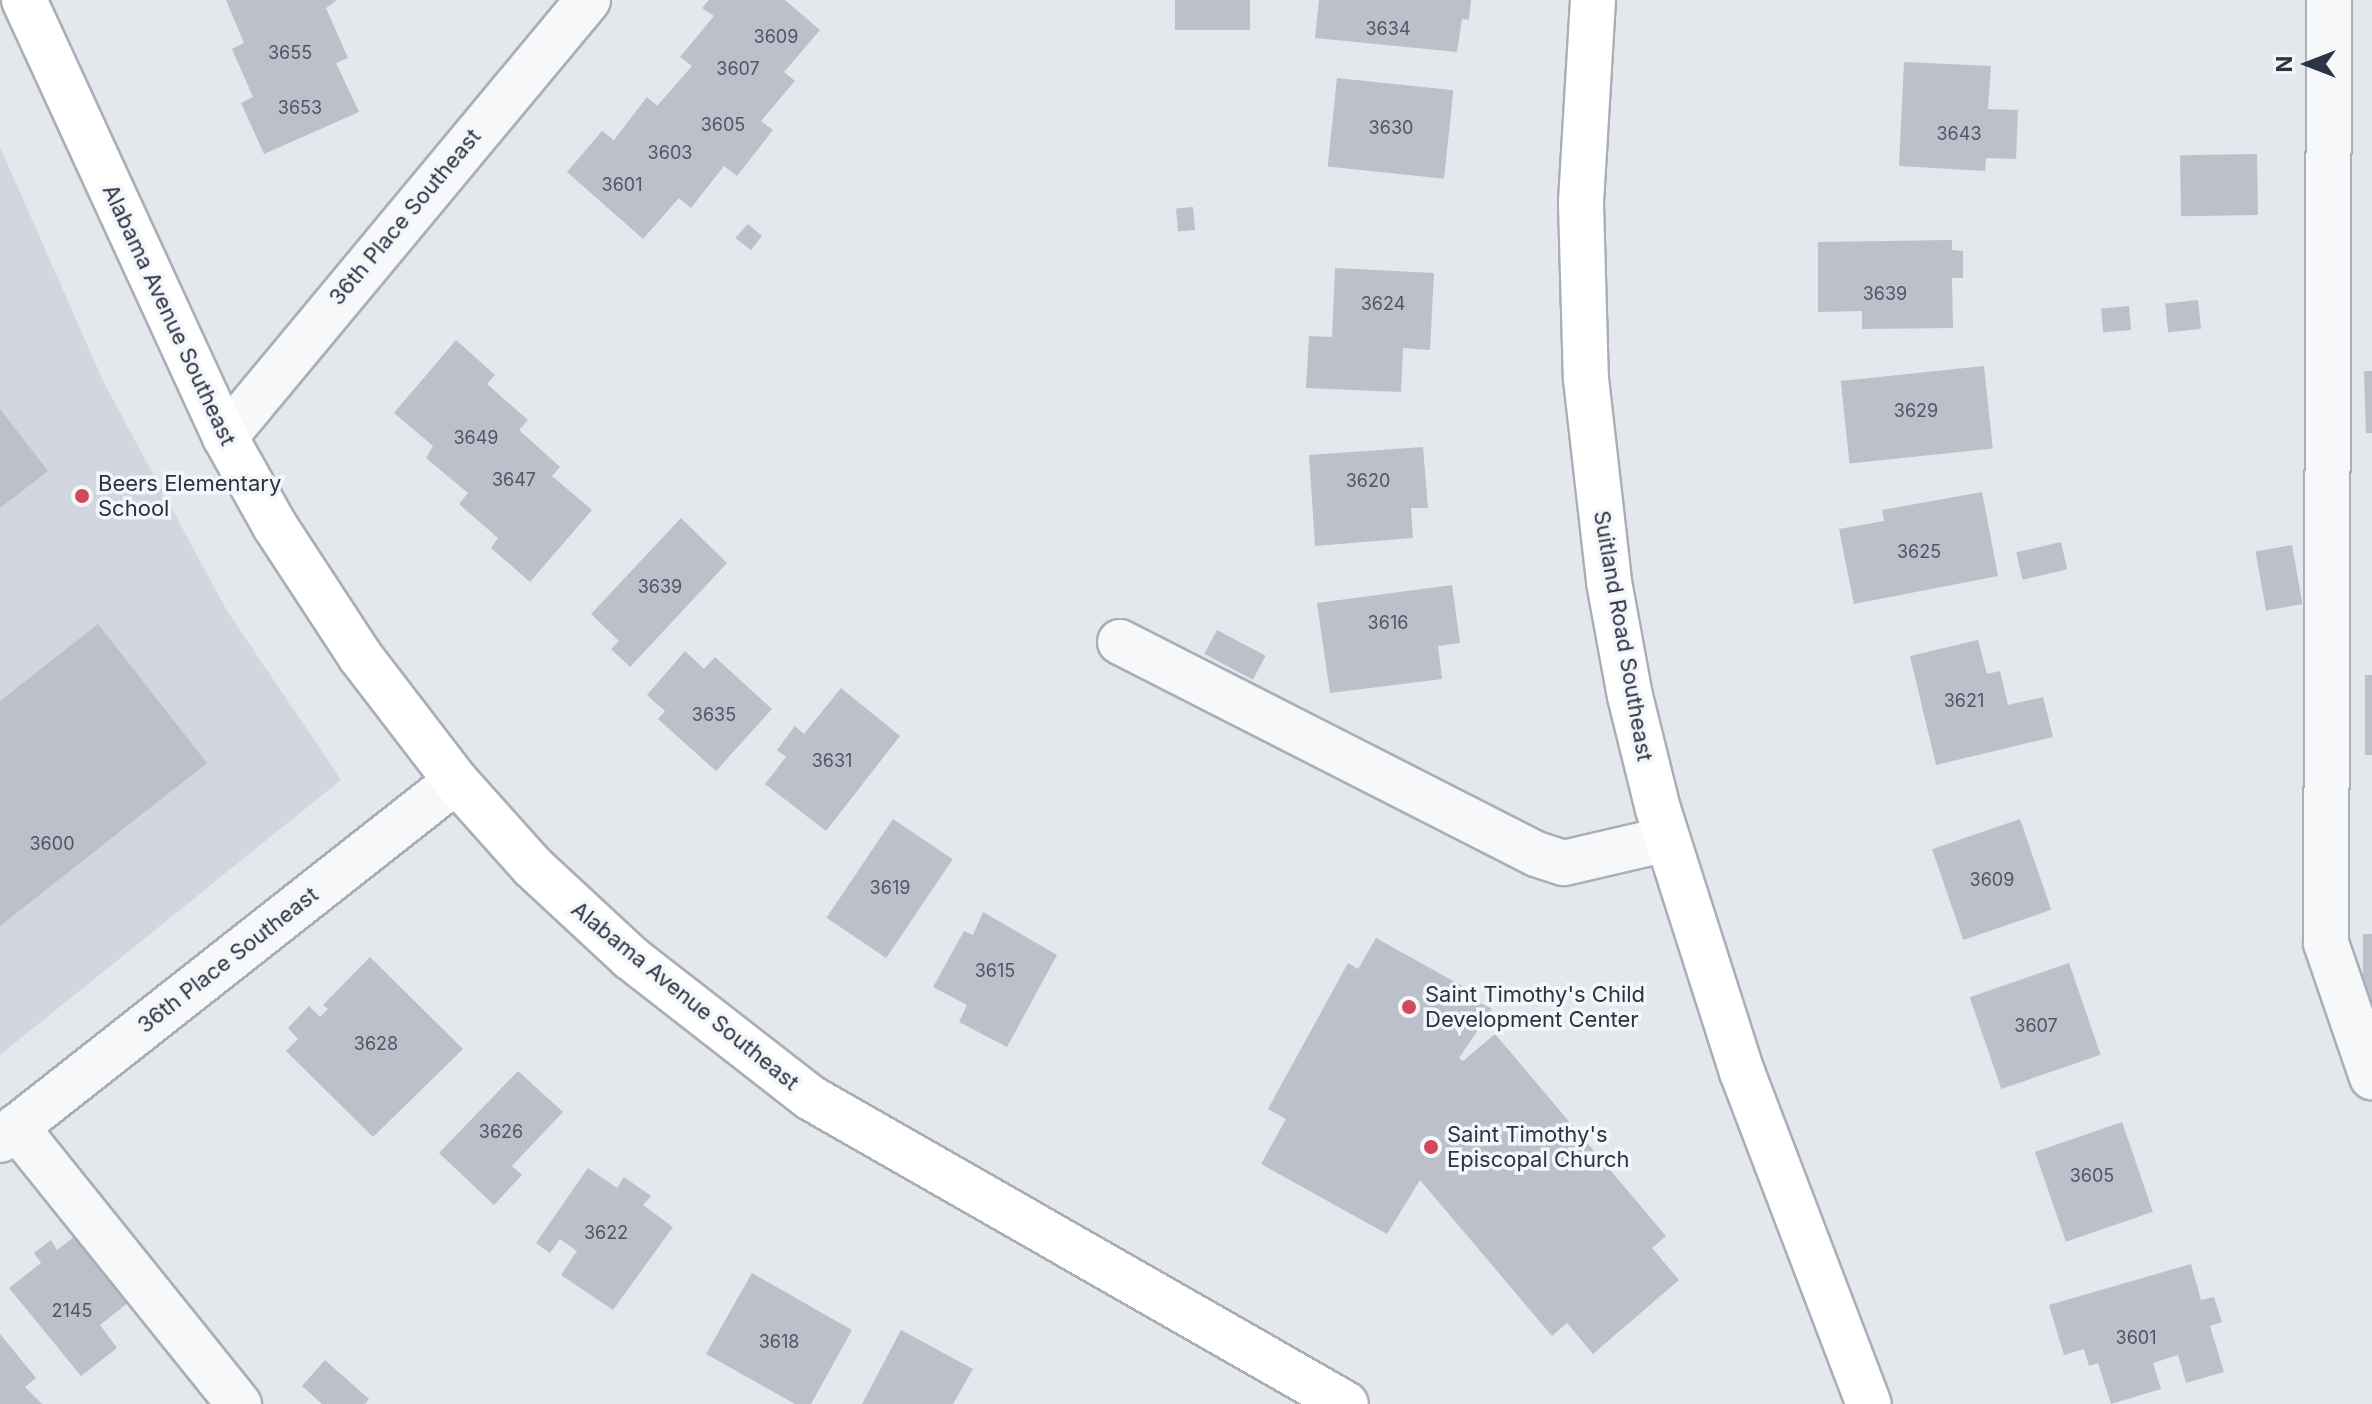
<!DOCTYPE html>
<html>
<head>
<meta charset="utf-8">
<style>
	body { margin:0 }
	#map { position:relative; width:2372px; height:1404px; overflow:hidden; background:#e4e7ec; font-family:Inter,sans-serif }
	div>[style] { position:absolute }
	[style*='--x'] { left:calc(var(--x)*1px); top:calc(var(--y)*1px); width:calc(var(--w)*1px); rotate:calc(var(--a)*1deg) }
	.built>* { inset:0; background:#d2d6de }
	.building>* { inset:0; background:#bbc0ca; transform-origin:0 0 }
	.roads { filter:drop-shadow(2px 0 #a9aeb7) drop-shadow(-2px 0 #a9aeb7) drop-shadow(0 2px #a9aeb7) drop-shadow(0 -2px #a9aeb7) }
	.minor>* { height:44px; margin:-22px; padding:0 22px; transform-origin:22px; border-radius:22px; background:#f7f8fa }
	.major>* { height:44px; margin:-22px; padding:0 22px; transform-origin:22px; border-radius:22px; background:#fff }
	.dots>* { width:22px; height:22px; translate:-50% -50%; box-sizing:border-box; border:4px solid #f4f6f9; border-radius:50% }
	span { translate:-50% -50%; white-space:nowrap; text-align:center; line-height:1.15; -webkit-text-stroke:7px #f4f6f9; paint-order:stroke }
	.number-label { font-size:18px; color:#4f5766 }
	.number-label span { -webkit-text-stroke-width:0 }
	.street-label { font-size:22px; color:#2b3445 }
	.poi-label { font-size:22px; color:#2b3445 }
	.left { translate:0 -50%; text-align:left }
	.north { position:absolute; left:2268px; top:24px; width:80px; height:80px; -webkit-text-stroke:6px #f4f6f9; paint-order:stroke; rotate:270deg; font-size:22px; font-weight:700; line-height:32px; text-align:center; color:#2b3445 }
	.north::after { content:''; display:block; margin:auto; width:28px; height:36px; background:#2b3445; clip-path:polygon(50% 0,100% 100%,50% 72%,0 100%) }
</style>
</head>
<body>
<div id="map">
	<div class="built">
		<div style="clip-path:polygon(0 147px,104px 383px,226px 609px,341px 780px,0 1055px)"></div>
	</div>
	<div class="building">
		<div style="clip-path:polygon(226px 0,337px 0,326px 8px,348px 58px,336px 63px,359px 112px,264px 154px,241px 103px,253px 97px,232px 49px,244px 43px)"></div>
		<div style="clip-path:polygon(709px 0,785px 0,820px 30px,784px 72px,795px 81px,761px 121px,773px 130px,737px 176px,724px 166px,691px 208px,679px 198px,643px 239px,567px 172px,602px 131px,614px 140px,647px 97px,657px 106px,692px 66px,680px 57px,714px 16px,702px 8px)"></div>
		<div style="left:1175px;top:0;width:75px;height:30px"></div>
		<div style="clip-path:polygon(1319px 0,1471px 0,1469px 20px,1462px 19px,1457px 52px,1315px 38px)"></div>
		<div style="clip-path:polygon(1904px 62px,1991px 66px,1988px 109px,2018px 110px,2016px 159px,1986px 158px,1985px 171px,1899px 166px)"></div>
		<div style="left:1337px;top:78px;width:117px;height:89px;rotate:6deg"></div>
		<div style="left:2257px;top:154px;width:61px;height:77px;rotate:89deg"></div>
		<div style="left:1193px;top:207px;width:23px;height:17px;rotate:85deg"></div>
		<div style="clip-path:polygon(748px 224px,762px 236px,751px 250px,735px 238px)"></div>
		<div style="clip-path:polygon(1952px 240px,1952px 250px,1963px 251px,1963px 278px,1952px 278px,1953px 328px,1862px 329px,1862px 311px,1818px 312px,1818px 242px)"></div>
		<div style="clip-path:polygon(1335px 268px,1434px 273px,1430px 350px,1403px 348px,1401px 392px,1306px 388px,1309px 336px,1332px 337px)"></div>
		<div style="left:2198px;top:300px;width:29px;height:33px;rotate:84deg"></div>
		<div style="left:2129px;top:306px;width:24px;height:28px;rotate:85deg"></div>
		<div style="clip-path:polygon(456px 340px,495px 375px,487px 384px,528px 420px,519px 430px,560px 467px,552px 476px,592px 510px,530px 582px,491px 548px,498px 538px,459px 504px,468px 493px,426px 458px,433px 446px,394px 413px)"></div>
		<div style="left:1984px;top:366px;width:83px;height:144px;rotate:84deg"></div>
		<div style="clip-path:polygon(2364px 371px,2372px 371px,2372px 433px,2366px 433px)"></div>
		<div style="clip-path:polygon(0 409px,48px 471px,0 508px)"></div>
		<div style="clip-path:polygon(1423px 447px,1428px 508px,1411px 508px,1413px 538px,1315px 546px,1309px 455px)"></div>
		<div style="clip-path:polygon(1982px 492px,1998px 576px,1854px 604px,1839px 529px,1884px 521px,1882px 510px)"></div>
		<div style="clip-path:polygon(681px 518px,727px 563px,630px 667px,611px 649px,619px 641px,591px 614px)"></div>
		<div style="left:2061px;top:542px;width:28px;height:46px;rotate:77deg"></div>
		<div style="left:2292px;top:545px;width:60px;height:37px;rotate:80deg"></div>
		<div style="clip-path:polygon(1452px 585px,1460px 643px,1438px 646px,1442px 679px,1330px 693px,1317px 603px)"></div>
		<div style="clip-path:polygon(98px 624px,207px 763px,0 926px,0 701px)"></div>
		<div style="left:1217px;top:630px;width:55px;height:27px;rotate:28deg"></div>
		<div style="clip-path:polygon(1978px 640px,1987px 674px,2000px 671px,2008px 705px,2043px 697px,2053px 737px,1936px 765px,1910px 656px)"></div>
		<div style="clip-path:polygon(685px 651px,704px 669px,715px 657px,772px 709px,716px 771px,658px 719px,665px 711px,647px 695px)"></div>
		<div style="left:2365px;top:675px;width:7px;height:80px"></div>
		<div style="clip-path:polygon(841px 688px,900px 736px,826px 831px,765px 784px,786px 757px,777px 750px,795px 726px,804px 734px)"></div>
		<div style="left:893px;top:819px;width:72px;height:119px;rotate:34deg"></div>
		<div style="left:2020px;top:819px;width:96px;height:93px;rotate:71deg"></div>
		<div style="clip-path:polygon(983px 912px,1057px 955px,1007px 1047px,959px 1022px,967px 1005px,933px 987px,964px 931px,973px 935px)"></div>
		<div style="left:2363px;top:934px;width:9px;height:70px"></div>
		<div style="clip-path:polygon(1376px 938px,1473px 992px,1471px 998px,1492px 1009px,1459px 1058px,1463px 1061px,1495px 1034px,1666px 1236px,1652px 1248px,1679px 1280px,1593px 1354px,1567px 1323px,1552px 1336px,1420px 1180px,1387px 1234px,1261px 1164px,1286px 1119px,1268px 1109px,1348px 963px,1358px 969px)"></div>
		<div style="clip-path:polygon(370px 957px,463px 1049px,373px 1137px,286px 1051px,298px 1039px,288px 1028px,309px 1006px,320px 1017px,328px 1009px,323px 1005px)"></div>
		<div style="left:2069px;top:963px;width:97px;height:105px;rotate:71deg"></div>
		<div style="clip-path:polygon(518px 1071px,563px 1112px,512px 1166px,522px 1175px,494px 1205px,439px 1153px)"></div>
		<div style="left:2122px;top:1122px;width:95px;height:92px;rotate:71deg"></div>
		<div style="clip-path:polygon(588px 1168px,617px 1188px,624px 1177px,651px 1196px,643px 1205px,673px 1227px,613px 1310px,561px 1275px,577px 1251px,560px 1239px,550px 1253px,536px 1243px)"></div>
		<div style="clip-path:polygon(82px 1231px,134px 1298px,100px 1325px,117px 1348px,81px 1376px,9px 1288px,41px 1263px,34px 1253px,51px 1240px,57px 1250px)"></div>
		<div style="clip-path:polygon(2191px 1264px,2201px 1300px,2214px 1297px,2222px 1322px,2210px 1326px,2224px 1372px,2186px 1383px,2178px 1355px,2153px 1363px,2161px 1389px,2111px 1404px,2098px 1363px,2089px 1366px,2084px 1349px,2064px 1355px,2049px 1305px)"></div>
		<div style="clip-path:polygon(752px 1273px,852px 1330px,811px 1404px,795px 1404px,706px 1354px)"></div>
		<div style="clip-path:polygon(901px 1330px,973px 1369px,953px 1404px,862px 1404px)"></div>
		<div style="clip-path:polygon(0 1334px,36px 1378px,25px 1387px,42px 1404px,0 1404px)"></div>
		<div style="clip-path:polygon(325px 1360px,369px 1399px,365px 1404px,322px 1404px,302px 1386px)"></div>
	</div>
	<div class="roads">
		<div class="minor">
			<div style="--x:2329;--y:0;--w:943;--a:90.18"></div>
			<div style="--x:2326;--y:943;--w:142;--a:71.1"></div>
			<div style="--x:225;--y:437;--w:568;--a:-50.28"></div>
			<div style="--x:1120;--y:642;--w:467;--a:27"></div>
			<div style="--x:1536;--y:854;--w:29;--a:18"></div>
			<div style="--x:1564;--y:863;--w:106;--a:-13.1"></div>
			<div style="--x:16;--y:1127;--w:356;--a:51.2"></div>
			<div style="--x:0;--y:1140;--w:580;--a:-38.21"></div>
		</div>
		<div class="major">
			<div style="--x:24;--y:0;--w:481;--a:65.3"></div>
			<div style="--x:225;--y:437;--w:102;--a:60.7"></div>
			<div style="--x:275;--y:526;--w:155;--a:56.8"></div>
			<div style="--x:360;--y:656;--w:158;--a:52.5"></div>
			<div style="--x:456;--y:781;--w:115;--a:48.2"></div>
			<div style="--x:533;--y:867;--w:134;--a:42.9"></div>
			<div style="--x:631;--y:958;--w:228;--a:37.9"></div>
			<div style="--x:811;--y:1098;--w:616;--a:29.77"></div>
			<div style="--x:1593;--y:0;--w:204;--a:93.4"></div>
			<div style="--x:1581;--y:204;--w:175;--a:88.4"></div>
			<div style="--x:1586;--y:379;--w:204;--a:83.5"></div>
			<div style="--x:1609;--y:582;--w:116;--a:79.6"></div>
			<div style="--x:1630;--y:696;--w:116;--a:76.1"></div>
			<div style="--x:1658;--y:809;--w:276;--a:72.3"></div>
			<div style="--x:1742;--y:1072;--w:355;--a:69.1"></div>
		</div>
	</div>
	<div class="dots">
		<div style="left:82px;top:496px;background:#d1495b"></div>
		<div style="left:1409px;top:1007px;background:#d1495b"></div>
		<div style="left:1431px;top:1147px;background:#d1495b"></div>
	</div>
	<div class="number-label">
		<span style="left:1388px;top:29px">3634</span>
		<span style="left:776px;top:37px">3609</span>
		<span style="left:290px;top:53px">3655</span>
		<span style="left:738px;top:69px">3607</span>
		<span style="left:300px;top:108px">3653</span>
		<span style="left:723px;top:125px">3605</span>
		<span style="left:1391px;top:128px">3630</span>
		<span style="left:1959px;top:134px">3643</span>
		<span style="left:670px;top:153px">3603</span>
		<span style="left:622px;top:185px">3601</span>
		<span style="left:1885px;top:294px">3639</span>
		<span style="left:1383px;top:304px">3624</span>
		<span style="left:1916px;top:411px">3629</span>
		<span style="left:476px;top:438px">3649</span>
		<span style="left:514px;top:480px">3647</span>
		<span style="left:1368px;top:481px">3620</span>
		<span style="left:1919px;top:552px">3625</span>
		<span style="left:660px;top:587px">3639</span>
		<span style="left:1388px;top:623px">3616</span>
		<span style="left:1964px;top:701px">3621</span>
		<span style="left:714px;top:715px">3635</span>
		<span style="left:832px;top:761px">3631</span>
		<span style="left:52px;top:844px">3600</span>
		<span style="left:1992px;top:880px">3609</span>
		<span style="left:890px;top:888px">3619</span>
		<span style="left:995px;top:971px">3615</span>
		<span style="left:2036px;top:1026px">3607</span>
		<span style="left:376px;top:1044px">3628</span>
		<span style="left:501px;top:1132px">3626</span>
		<span style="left:2092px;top:1176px">3605</span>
		<span style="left:606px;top:1233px">3622</span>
		<span style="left:72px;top:1311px">2145</span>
		<span style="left:2136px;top:1338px">3601</span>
		<span style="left:779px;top:1342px">3618</span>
	</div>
	<div class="street-label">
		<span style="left:405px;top:217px;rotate:-50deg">36th Place Southeast</span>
		<span style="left:169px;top:315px;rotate:65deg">Alabama Avenue Southeast</span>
		<span style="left:1623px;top:636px;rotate:80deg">Suitland Road Southeast</span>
		<span style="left:228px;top:960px;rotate:-38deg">36th Place Southeast</span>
		<span style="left:685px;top:996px;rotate:39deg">Alabama Avenue Southeast</span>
	</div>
	<div class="poi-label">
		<span class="left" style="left:98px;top:496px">Beers Elementary<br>School</span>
		<span class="left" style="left:1425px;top:1007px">Saint Timothy's Child<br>Development Center</span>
		<span class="left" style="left:1447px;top:1147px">Saint Timothy's<br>Episcopal Church</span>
	</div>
	<div class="north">N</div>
</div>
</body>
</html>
